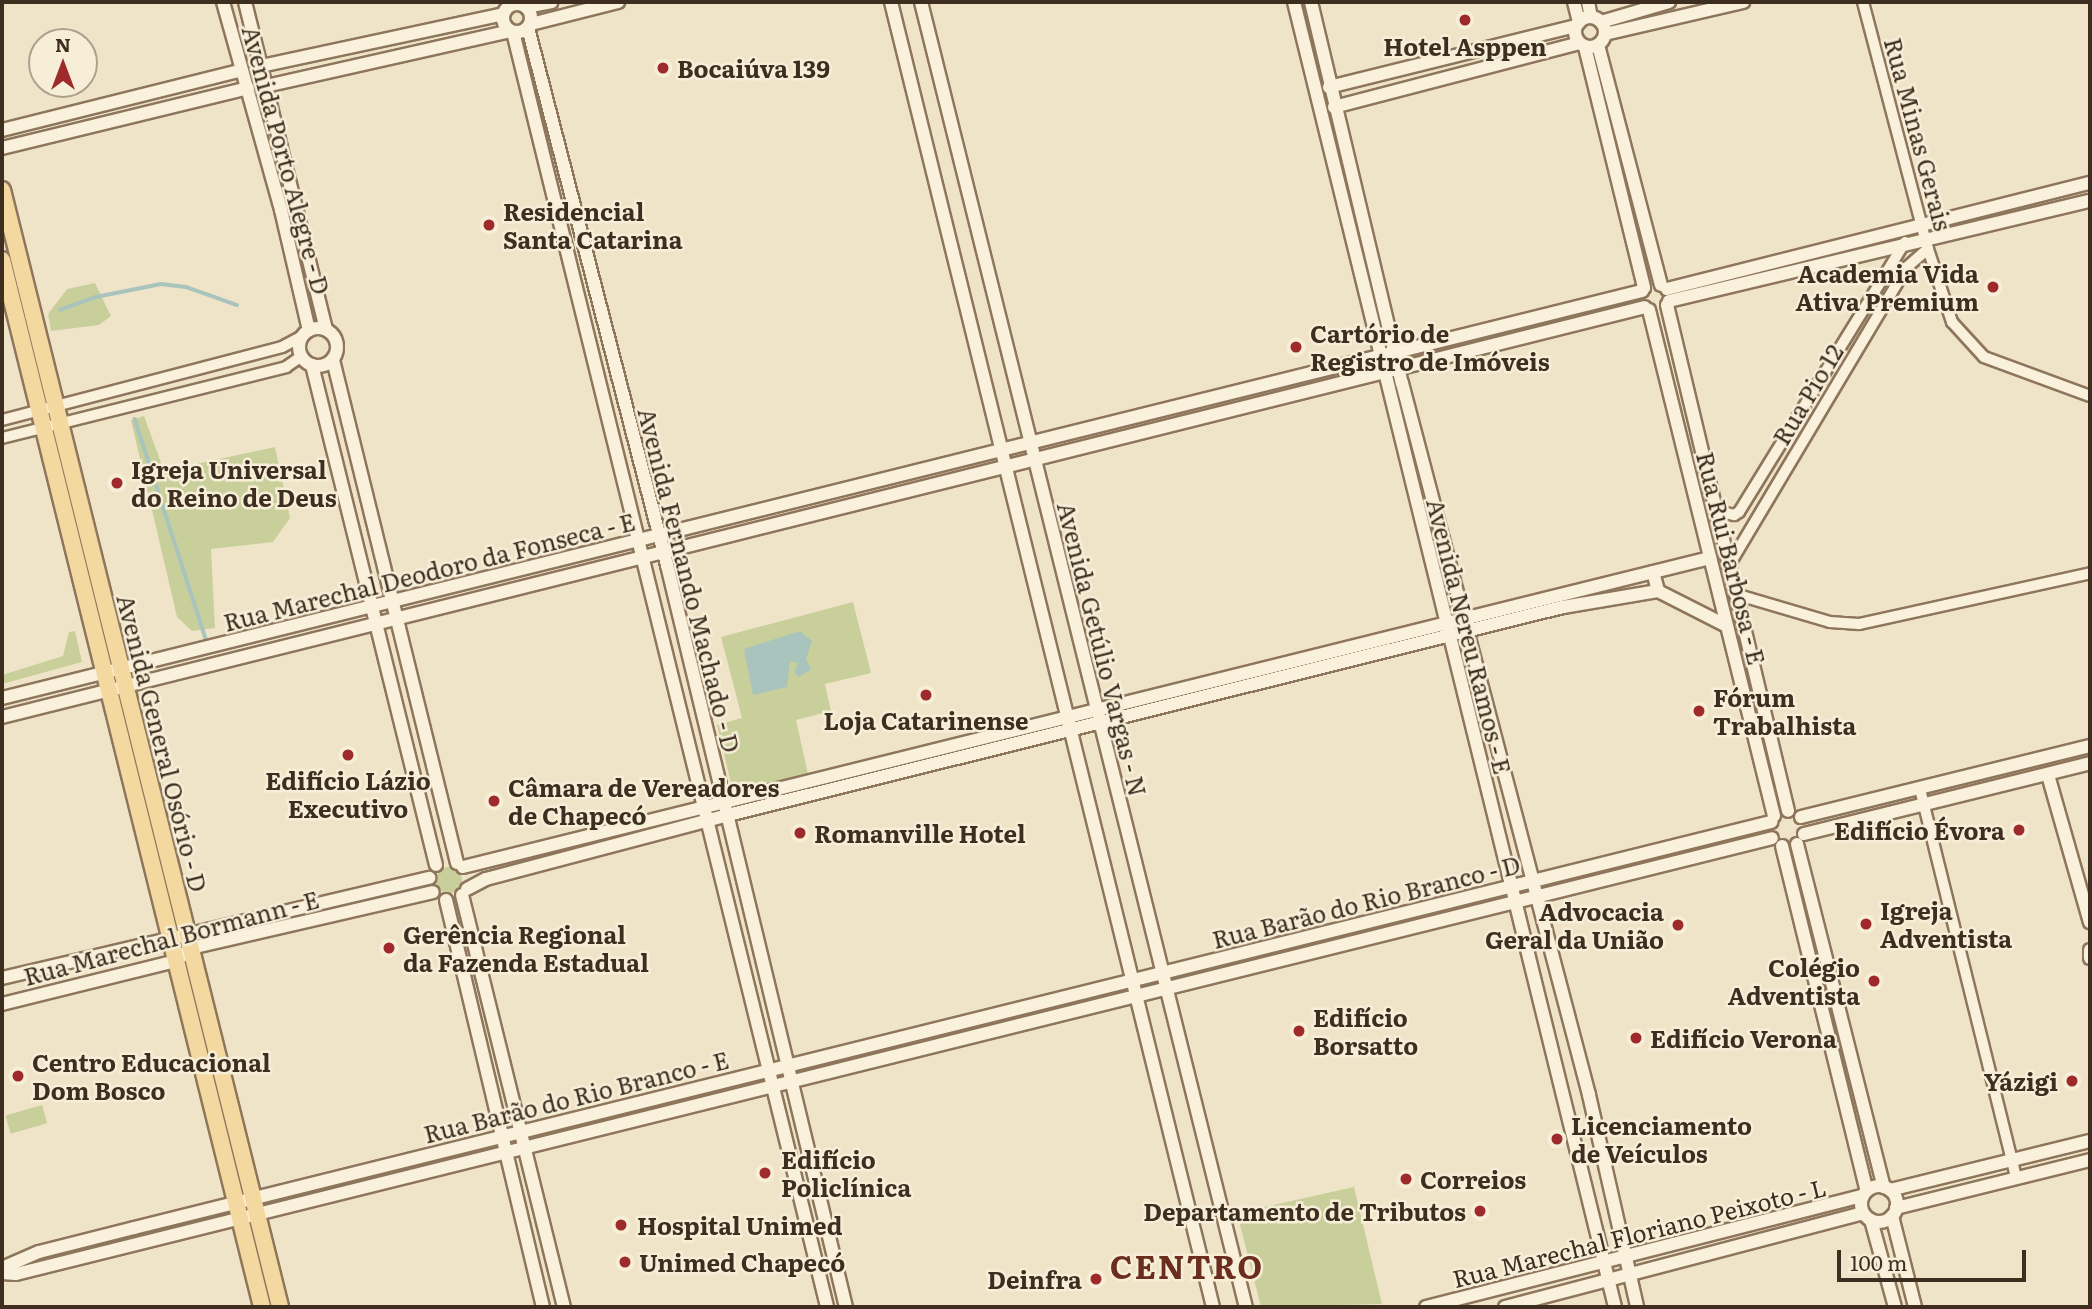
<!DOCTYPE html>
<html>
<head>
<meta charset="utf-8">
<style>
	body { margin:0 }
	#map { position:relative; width:2092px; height:1309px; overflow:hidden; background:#f0e4c8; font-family:Literata,serif }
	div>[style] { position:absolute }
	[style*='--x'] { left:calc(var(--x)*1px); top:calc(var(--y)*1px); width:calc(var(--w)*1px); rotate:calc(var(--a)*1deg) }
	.green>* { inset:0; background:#c9cf9b; transform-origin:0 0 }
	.round { border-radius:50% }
	.water>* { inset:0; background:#a9c4bc }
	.stream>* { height:3.5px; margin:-1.75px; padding:0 1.75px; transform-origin:1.75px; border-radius:1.75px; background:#a9c4bc }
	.roads { filter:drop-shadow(2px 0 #8d765c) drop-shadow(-2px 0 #8d765c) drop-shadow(0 2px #8d765c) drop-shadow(0 -2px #8d765c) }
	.minor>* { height:10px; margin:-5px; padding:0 5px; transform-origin:5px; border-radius:5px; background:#faf1dc }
	.tertiary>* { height:12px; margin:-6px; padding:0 6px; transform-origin:6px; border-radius:6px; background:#faf1dc }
	.tertiary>.ring { margin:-6px; padding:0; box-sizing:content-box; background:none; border:12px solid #faf1dc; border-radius:50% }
	.primary>* { height:16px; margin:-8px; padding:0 8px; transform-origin:8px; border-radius:8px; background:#f3d9a0 }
	.dots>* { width:19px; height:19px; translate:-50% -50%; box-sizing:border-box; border:4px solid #f7eed8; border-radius:50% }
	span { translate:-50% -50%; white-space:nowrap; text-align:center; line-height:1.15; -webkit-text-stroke:5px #f7eed8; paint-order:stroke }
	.poi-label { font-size:24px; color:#3d2e20; font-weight:700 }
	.left { translate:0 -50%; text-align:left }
	.right { translate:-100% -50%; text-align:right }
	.street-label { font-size:24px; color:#3d2e20 }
	.district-label { font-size:32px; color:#6b2e1e; font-weight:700; letter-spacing:2px }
	.frame { position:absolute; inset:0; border:4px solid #3d2e20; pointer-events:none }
	.north { position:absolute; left:28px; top:28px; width:70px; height:70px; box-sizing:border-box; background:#f7eed8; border:2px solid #ada18e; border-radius:50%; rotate:0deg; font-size:19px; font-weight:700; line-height:28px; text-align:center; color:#3d2e20 }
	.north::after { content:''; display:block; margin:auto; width:24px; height:32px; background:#9e2a2b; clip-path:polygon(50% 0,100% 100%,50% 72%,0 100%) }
	.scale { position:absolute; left:1837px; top:1250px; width:189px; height:32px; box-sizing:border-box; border:4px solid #3d2e20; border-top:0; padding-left:9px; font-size:21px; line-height:24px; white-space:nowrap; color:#3d2e20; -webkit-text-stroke:5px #f7eed8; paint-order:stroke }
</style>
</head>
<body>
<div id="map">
	<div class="green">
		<div style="clip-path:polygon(95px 283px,111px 316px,99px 325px,51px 331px,48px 314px,67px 289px)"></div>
		<div style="clip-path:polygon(144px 416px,164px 471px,275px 447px,290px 518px,273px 542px,211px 549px,215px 628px,192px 631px,177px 617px,131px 420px)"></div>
		<div style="clip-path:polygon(853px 602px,871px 673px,825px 684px,831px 711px,796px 720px,808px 774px,733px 791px,717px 725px,742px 718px,721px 637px)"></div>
		<div style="clip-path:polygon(75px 631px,82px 662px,2px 684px,2px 675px,63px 656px,69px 632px)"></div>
		<div class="round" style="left:436px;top:867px;width:26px;height:26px"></div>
		<div style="left:42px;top:1105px;width:19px;height:38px;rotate:74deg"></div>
		<div style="clip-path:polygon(1354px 1187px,1382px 1304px,1261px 1307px,1237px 1213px)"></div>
	</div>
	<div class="water">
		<div style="clip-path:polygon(800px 631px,812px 641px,806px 659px,811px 669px,799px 677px,794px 672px,798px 663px,790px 661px,787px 687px,753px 695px,744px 649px)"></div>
	</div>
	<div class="stream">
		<div style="--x:60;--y:310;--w:38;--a:-20"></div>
		<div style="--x:96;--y:297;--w:66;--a:-11.3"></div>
		<div style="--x:161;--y:284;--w:25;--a:7"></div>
		<div style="--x:186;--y:287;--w:54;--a:19.4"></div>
		<div style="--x:135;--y:419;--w:231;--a:72.1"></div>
	</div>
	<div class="roads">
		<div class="minor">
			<div style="--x:1863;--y:2;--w:255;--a:75.3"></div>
			<div style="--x:1928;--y:249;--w:77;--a:71.8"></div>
			<div style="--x:1952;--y:322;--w:47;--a:47.6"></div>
			<div style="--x:1984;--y:357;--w:113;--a:20.2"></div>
			<div style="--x:2;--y:420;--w:289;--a:-14.6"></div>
			<div style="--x:282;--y:347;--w:24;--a:-28"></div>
			<div style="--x:2;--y:438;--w:293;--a:-14"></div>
			<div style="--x:286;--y:367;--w:19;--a:-35"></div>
			<div style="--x:1715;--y:510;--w:20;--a:15"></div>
			<div style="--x:1734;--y:515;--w:6;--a:-31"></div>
			<div style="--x:1739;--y:512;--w:317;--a:-58.4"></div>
			<div style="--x:1728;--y:567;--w:349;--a:-59.2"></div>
			<div style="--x:1907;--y:267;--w:28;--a:-41"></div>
			<div style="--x:1735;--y:594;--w:99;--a:16.4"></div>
			<div style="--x:1830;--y:622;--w:29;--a:4"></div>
			<div style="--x:1859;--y:624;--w:237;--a:-12.4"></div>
			<div style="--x:1920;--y:789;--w:401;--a:76.1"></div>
		</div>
		<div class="tertiary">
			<div style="--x:223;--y:2;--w:216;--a:74.4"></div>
			<div style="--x:281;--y:210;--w:123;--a:76.9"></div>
			<div style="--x:245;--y:2;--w:337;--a:76.1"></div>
			<div style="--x:891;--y:2;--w:1344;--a:76.14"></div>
			<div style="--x:921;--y:2;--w:1345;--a:76.02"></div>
			<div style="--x:1294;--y:2;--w:1344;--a:76.18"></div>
			<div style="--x:1311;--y:2;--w:392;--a:76.6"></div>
			<div style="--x:1402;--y:383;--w:736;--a:75.28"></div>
			<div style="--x:1589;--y:1095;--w:217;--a:77.2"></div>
			<div style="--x:1574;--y:2;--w:21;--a:76"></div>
			<div style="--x:1588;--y:2;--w:15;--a:79"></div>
			<div class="ring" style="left:503px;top:4px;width:16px;height:16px"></div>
			<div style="--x:526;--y:7;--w:26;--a:-11"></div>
			<div class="ring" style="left:1575px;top:17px;width:18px;height:18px"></div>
			<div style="--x:1601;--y:22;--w:71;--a:-16.4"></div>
			<div style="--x:531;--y:24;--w:90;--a:-14.2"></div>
			<div style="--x:528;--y:28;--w:555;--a:75.49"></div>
			<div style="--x:667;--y:565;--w:763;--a:76.44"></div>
			<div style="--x:513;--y:32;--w:1313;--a:76.16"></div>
			<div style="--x:1605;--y:34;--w:142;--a:-13.1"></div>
			<div style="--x:1598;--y:45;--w:248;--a:75.3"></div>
			<div style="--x:1585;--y:47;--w:248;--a:76.2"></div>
			<div style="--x:261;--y:66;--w:248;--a:-12.1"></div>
			<div style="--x:266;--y:86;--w:250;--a:-12.7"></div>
			<div style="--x:1329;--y:87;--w:254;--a:-13.9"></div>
			<div style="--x:1334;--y:107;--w:253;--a:-14.6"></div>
			<div style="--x:2;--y:130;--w:247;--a:-14"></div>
			<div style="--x:2;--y:148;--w:253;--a:-13.7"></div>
			<div style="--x:1667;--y:289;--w:436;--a:-14.1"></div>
			<div style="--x:1669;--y:301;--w:433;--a:-13.4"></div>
			<div style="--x:1667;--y:305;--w:520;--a:76.55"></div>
			<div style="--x:1649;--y:310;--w:521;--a:76.12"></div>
			<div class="ring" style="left:299px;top:328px;width:26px;height:26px"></div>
			<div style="--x:333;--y:360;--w:518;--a:76.15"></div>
			<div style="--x:312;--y:365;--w:515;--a:76.07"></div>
			<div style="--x:1653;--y:572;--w:20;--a:75"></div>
			<div style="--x:1658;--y:591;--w:77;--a:26.9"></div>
			<div style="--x:2;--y:698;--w:1690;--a:-13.94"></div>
			<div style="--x:2;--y:717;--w:1693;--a:-14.01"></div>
			<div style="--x:2048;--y:775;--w:153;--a:74.1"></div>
			<div style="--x:1801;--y:817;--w:298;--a:-13.8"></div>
			<div style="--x:1804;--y:834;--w:295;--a:-13.9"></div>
			<div style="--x:1797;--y:844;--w:354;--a:75.8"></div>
			<div style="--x:1782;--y:846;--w:355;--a:76.2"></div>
			<div style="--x:463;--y:867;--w:1285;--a:-13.92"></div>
			<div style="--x:467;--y:889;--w:21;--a:-28"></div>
			<div style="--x:486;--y:879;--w:250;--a:-14.8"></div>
			<div style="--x:728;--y:815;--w:861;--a:-13.99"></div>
			<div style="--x:1563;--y:607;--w:96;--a:-9.6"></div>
			<div style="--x:462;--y:895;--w:424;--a:76.1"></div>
			<div style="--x:446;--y:900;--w:418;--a:76.6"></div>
			<div style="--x:2090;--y:950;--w:8;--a:90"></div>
			<div style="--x:2;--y:978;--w:439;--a:-13.2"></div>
			<div style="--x:2;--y:1004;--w:179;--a:-13.9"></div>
			<div style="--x:176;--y:961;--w:20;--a:-41"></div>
			<div style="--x:191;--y:948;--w:248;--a:-13"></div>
			<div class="ring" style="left:1861px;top:1186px;width:24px;height:24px"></div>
			<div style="--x:1890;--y:1190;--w:206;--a:-13.8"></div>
			<div style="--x:1896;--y:1208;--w:200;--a:-13.9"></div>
			<div style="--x:1892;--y:1216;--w:94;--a:75.8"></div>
			<div style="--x:1871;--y:1220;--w:90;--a:74.6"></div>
			<div style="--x:2;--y:1268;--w:40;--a:-23.4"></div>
			<div style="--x:39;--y:1252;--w:98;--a:-14.2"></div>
			<div style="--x:134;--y:1228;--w:1687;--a:-13.93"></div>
			<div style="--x:2;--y:1273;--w:14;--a:4"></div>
			<div style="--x:16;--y:1274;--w:1809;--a:-13.94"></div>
			<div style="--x:1426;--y:1307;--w:451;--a:-14.3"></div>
			<div style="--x:1505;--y:1307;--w:370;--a:-14.7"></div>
		</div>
		<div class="primary">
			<div style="--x:2;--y:190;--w:1151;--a:76.02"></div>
			<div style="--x:2;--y:260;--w:1079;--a:76.05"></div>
		</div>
	</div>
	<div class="dots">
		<div style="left:1465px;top:20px;background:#9e2a2b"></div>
		<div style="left:663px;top:68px;background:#9e2a2b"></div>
		<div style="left:489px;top:225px;background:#9e2a2b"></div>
		<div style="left:1993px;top:287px;background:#9e2a2b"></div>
		<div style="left:1296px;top:347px;background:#9e2a2b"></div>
		<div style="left:117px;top:483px;background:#9e2a2b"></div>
		<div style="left:926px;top:695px;background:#9e2a2b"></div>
		<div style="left:1699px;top:711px;background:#9e2a2b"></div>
		<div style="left:348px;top:755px;background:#9e2a2b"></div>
		<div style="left:494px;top:801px;background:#9e2a2b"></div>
		<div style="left:2019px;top:830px;background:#9e2a2b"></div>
		<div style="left:800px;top:833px;background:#9e2a2b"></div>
		<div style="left:1866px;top:924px;background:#9e2a2b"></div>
		<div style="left:1678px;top:925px;background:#9e2a2b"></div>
		<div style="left:389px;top:948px;background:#9e2a2b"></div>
		<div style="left:1874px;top:981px;background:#9e2a2b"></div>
		<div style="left:1299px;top:1031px;background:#9e2a2b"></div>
		<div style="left:1636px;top:1038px;background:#9e2a2b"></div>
		<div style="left:18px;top:1076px;background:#9e2a2b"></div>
		<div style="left:2072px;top:1081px;background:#9e2a2b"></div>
		<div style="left:1557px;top:1139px;background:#9e2a2b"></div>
		<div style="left:765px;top:1173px;background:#9e2a2b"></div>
		<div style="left:1406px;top:1179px;background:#9e2a2b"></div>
		<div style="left:1480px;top:1211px;background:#9e2a2b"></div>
		<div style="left:621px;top:1225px;background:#9e2a2b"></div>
		<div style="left:625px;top:1262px;background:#9e2a2b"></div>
		<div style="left:1096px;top:1279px;background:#9e2a2b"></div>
	</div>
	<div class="poi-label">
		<span style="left:1465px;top:46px">Hotel Asppen</span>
		<span class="left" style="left:677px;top:68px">Bocaiúva 139</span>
		<span class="left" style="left:503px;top:225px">Residencial<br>Santa Catarina</span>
		<span class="right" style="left:1979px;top:287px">Academia Vida<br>Ativa Premium</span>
		<span class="left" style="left:1310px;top:347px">Cartório de<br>Registro de Imóveis</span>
		<span class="left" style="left:131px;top:483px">Igreja Universal<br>do Reino de Deus</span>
		<span class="left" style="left:1713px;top:711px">Fórum<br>Trabalhista</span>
		<span style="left:926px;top:720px">Loja Catarinense</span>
		<span style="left:348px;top:794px">Edifício Lázio<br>Executivo</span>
		<span class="left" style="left:508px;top:801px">Câmara de Vereadores<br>de Chapecó</span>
		<span class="right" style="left:2005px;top:830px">Edifício Évora</span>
		<span class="left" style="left:814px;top:833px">Romanville Hotel</span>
		<span class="left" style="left:1880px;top:924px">Igreja<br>Adventista</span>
		<span class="right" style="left:1664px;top:925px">Advocacia<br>Geral da União</span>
		<span class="left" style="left:403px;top:948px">Gerência Regional<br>da Fazenda Estadual</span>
		<span class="right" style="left:1860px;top:981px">Colégio<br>Adventista</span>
		<span class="left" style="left:1313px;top:1031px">Edifício<br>Borsatto</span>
		<span class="left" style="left:1650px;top:1038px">Edifício Verona</span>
		<span class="left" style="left:32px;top:1076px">Centro Educacional<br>Dom Bosco</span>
		<span class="right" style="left:2058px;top:1081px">Yázigi</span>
		<span class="left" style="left:1571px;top:1139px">Licenciamento<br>de Veículos</span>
		<span class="left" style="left:781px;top:1173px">Edifício<br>Policlínica</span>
		<span class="left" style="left:1420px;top:1179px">Correios</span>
		<span class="right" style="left:1466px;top:1211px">Departamento de Tributos</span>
		<span class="left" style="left:637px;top:1225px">Hospital Unimed</span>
		<span class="left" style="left:639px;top:1262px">Unimed Chapecó</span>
		<span class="right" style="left:1082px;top:1279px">Deinfra</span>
	</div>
	<div class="street-label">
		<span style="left:1919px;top:134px;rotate:75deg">Rua Minas Gerais</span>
		<span style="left:287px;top:160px;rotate:75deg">Avenida Porto Alegre - D</span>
		<span style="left:1807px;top:394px;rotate:-59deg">Rua Pio 12</span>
		<span style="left:1732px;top:558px;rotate:76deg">Rua Rui Barbosa - E</span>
		<span style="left:429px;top:571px;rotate:-14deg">Rua Marechal Deodoro da Fonseca - E</span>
		<span style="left:690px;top:580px;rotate:76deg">Avenida Fernando Machado - D</span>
		<span style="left:1470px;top:636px;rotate:76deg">Avenida Nereu Ramos - E</span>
		<span style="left:1103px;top:649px;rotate:76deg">Avenida Getúlio Vargas - N</span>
		<span style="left:163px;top:743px;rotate:76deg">Avenida General Osório - D</span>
		<span style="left:1366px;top:901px;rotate:-14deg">Rua Barão do Rio Branco - D</span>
		<span style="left:171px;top:937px;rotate:-15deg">Rua Marechal Bormann - E</span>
		<span style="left:576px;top:1096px;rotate:-14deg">Rua Barão do Rio Branco - E</span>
		<span style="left:1639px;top:1232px;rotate:-14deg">Rua Marechal Floriano Peixoto - L</span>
	</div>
	<div class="district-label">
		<span style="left:1187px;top:1265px">CENTRO</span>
	</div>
	<div class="frame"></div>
	<div class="north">N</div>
	<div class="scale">100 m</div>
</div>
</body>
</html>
